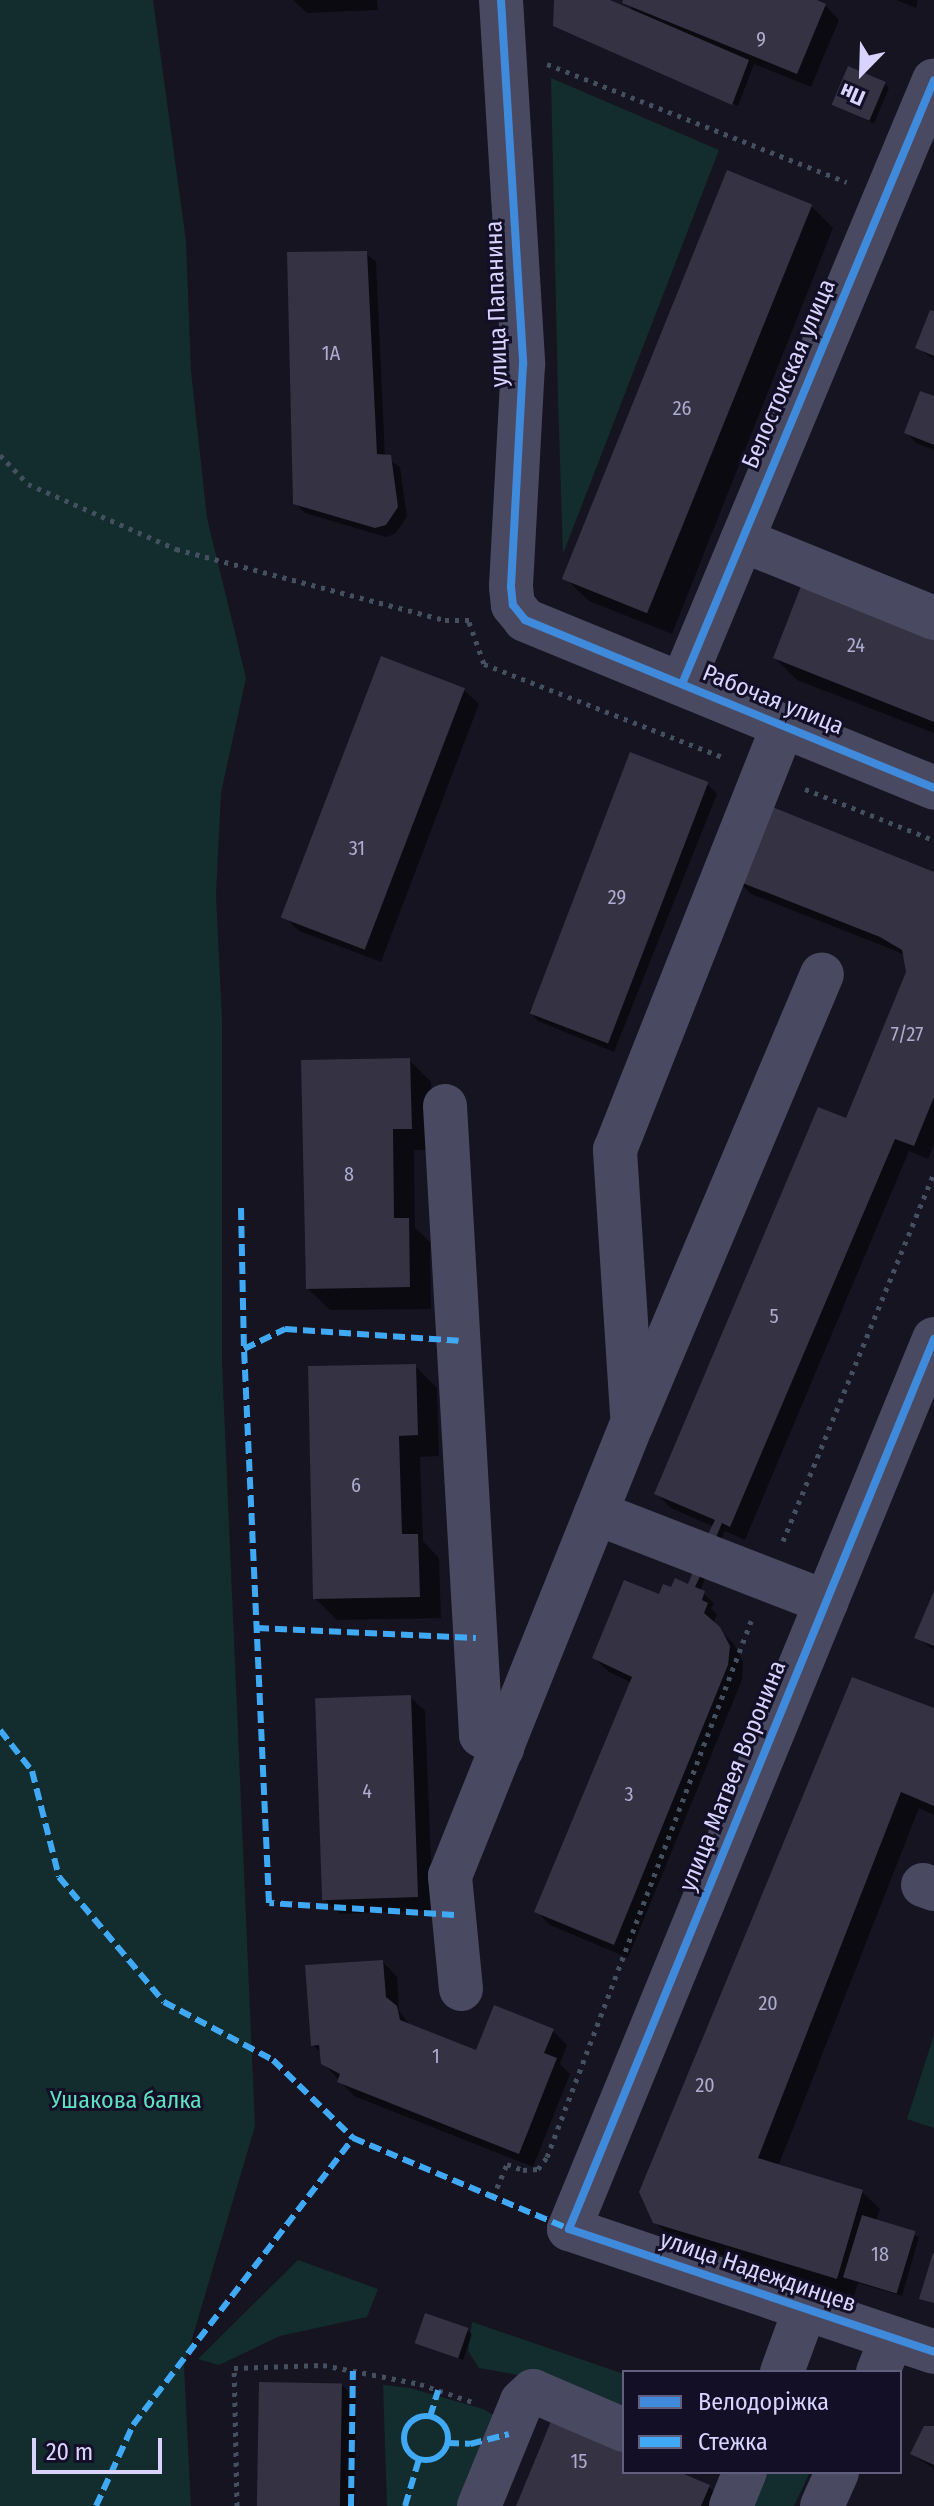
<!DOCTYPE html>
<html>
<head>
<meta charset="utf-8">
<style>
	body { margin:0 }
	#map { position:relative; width:934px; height:2506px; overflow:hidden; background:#161421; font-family:"Fira Sans Condensed",sans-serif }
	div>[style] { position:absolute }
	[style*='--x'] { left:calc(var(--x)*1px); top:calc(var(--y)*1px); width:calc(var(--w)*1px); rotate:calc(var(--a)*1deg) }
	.green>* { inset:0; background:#132c2d }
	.shadow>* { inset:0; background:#0007 }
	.building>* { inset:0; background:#343243; transform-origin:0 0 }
	.path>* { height:5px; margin-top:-2.5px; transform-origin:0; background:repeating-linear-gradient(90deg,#44505f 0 4px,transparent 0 10px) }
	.minor>* { height:44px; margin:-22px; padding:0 22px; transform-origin:22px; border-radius:22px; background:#4a4962 }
	.quiet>* { height:6px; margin-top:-3px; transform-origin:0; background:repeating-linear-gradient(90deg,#3fa9f5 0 12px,transparent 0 18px) }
	.quiet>.ring { margin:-3px; padding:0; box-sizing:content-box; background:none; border:6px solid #3fa9f5; border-radius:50% }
	.cycleway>* { height:8px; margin:-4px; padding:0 4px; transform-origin:4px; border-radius:4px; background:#408adc }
	span { translate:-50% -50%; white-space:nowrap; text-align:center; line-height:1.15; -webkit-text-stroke:6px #130f26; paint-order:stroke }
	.number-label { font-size:20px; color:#b0acd0 }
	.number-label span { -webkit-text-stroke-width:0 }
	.street-label { font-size:24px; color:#d9d4ff }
	.park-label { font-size:24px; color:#5fe0c0 }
	.legend { position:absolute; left:622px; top:2370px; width:280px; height:104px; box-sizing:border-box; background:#130f26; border:2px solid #625e7d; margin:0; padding:10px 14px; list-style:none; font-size:24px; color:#d9d4ff }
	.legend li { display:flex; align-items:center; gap:16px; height:40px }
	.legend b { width:40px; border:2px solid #625e7d }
	.north { position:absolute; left:822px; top:32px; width:80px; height:80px; -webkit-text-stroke:6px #130f26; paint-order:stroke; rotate:203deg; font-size:22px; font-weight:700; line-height:32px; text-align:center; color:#d9d4ff }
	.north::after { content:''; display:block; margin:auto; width:28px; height:36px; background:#d9d4ff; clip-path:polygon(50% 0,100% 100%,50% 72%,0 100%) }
	.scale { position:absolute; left:32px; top:2438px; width:130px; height:36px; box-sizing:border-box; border:4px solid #d9d4ff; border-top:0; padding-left:10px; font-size:24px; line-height:28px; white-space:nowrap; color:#d9d4ff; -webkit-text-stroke:6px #130f26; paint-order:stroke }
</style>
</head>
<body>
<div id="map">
	<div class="green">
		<div style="clip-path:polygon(0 0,153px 0,186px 241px,191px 371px,207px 518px,246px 678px,221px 793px,216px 895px,222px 1020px,222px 1362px,255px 2126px,184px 2366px,191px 2506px,0 2506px)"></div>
		<div style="clip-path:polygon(551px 78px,719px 150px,563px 554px,558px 398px)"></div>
		<div style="clip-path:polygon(934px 2035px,934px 2128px,907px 2119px)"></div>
		<div style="clip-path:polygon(298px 2260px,378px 2289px,367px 2317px,280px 2336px,219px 2365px,198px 2359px)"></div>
		<div style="clip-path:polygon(472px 2322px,624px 2374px,624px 2408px,529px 2377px,479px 2368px,468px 2351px)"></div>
		<div style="clip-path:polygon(383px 2385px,410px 2388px,483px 2409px,501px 2419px,475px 2506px,387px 2506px)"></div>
		<div style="clip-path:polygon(761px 2472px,810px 2472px,794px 2506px,747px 2506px)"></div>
	</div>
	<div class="shadow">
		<div style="clip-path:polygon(293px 0,377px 0,378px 10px,307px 13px)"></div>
		<div style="clip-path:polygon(556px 0,605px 0,634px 13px,626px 0,812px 0,825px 5px,839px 20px,811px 87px,754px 64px,738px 106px,557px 26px)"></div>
		<div style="clip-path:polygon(896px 0,918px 0,916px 8px)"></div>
		<div style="clip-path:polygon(885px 84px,889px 88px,874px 124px,833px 104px)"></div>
		<div style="clip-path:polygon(811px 206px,833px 228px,672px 634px,589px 601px,567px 580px)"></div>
		<div style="clip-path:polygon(366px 253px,376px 262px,385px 457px,400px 467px,407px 517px,395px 534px,386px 537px,305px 513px,295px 503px)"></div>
		<div style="clip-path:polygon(934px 314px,934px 360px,917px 347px)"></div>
		<div style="clip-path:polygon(934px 399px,934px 450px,916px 443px,907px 433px)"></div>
		<div style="clip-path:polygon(934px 635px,934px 733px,797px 680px,775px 658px)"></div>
		<div style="clip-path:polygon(464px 690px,479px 704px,381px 962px,299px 931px,285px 917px)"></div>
		<div style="clip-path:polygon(707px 784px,717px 794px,614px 1052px,538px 1021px,529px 1011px)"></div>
		<div style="clip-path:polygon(934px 874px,934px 1145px,928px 1159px,909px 1151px,745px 1540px,725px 1531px,719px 1545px,713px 1543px,714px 1527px,671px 1508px,657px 1494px,847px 1121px,908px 972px,905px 956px,896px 951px,751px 894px,737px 880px)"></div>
		<div style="clip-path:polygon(409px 1060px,431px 1082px,433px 1150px,414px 1150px,415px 1228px,430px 1242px,431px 1309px,330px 1310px,308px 1289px)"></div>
		<div style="clip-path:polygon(415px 1366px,437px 1388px,439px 1456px,420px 1457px,423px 1541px,439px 1558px,441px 1618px,337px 1620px,315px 1598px)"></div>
		<div style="clip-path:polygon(695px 1572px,705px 1579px,700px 1591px,714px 1603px,711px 1609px,717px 1614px,713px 1624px,734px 1644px,743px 1662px,742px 1680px,628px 1958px,550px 1925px,536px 1911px,632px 1683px,609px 1672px,594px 1658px,668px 1600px,672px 1589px,689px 1586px)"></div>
		<div style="clip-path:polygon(934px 1596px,934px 1650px,916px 1637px)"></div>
		<div style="clip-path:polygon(410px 1697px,425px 1711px,433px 1910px,340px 1914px,325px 1900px)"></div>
		<div style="clip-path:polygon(934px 1710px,934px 1815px,919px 1808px,778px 2167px,862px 2192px,880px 2209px,876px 2221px,919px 2237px,902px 2296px,858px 2283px,854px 2296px,673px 2240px,655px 2222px)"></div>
		<div style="clip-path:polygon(383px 1962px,397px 1977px,399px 2011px,412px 2027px,477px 2053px,553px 2031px,567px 2045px,560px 2064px,570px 2074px,533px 2167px,354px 2096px,323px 2063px,322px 2054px,313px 2045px)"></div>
		<div style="clip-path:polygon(467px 2330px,472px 2334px,463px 2360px,418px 2342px)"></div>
		<div style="clip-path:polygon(342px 2385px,356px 2399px,355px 2506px,260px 2506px)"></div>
		<div style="clip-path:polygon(934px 2428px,934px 2469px,912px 2454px)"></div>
		<div style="clip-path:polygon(624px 2472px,673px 2472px,709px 2487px,723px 2501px,721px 2506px,518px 2506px)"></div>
	</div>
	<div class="building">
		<div style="clip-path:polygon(554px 0,610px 0,749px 60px,732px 105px,553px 26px)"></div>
		<div style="clip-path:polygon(623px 0,817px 0,826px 4px,797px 74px,622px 3px)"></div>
		<div style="left:848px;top:66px;width:41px;height:42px;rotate:23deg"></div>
		<div style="left:727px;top:170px;width:92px;height:441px;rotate:22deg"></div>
		<div style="clip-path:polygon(367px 251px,377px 454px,391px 455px,398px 507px,386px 525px,375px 528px,293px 504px,287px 252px)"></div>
		<div style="clip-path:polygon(930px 310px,934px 311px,934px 356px,915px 348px)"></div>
		<div style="clip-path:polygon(920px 391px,934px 396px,934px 445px,904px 433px)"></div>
		<div style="clip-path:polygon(803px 581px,934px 633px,934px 722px,773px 658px)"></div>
		<div style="left:381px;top:656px;width:90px;height:280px;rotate:21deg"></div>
		<div style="left:630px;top:752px;width:84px;height:280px;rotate:21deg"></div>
		<div style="clip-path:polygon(765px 804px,934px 872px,934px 1097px,914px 1146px,895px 1139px,730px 1527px,722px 1523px,714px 1542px,706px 1538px,715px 1520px,654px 1494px,818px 1107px,846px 1118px,906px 972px,902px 950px,880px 937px,735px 880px)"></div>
		<div style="clip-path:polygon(410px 1058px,412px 1129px,393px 1129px,394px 1218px,409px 1218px,410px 1287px,306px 1289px,301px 1060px)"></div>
		<div style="clip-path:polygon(416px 1364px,418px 1435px,399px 1436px,402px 1534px,418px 1534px,420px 1597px,313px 1599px,308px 1366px)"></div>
		<div style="clip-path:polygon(694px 1569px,702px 1572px,695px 1587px,705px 1591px,702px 1600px,708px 1603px,704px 1613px,720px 1627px,730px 1646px,728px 1665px,614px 1945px,534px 1912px,632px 1677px,592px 1658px,624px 1580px,659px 1594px,663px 1584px,671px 1587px,675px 1578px,688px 1584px)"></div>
		<div style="clip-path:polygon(934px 1591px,934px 1646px,914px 1638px)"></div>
		<div style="clip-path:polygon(852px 1677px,934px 1708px,934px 1806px,901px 1792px,758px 2158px,863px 2190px,837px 2279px,653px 2223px,639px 2192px)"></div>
		<div style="left:411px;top:1695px;width:202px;height:96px;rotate:88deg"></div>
		<div style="clip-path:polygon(383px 1960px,386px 1997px,397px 2006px,400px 2020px,476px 2050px,494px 2005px,554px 2029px,544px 2053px,557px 2058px,519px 2154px,337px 2082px,340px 2074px,321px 2064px,319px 2045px,311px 2046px,305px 1965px)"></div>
		<div style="left:862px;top:2215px;width:56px;height:65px;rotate:17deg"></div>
		<div style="clip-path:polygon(933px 2253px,934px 2253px,934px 2303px,919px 2299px)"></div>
		<div style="left:425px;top:2313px;width:46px;height:32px;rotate:19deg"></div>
		<div style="left:259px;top:2382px;width:83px;height:124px;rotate:1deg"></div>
		<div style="clip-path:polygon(552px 2419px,624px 2449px,624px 2472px,679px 2472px,710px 2485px,701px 2506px,516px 2506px)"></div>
		<div style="clip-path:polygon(924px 2426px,934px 2426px,934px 2465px,910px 2454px)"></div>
	</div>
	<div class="path">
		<div style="--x:547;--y:64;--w:322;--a:21.5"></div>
		<div style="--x:0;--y:455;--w:40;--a:46"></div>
		<div style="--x:28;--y:484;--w:162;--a:23.7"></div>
		<div style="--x:176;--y:549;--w:278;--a:14.8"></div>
		<div style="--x:445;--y:620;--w:30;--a:0"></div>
		<div style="--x:469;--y:622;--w:45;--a:70.3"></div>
		<div style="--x:484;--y:664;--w:259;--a:21.3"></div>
		<div style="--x:805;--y:789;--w:139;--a:21.6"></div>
		<div style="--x:783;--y:1541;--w:399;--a:-67.7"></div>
		<div style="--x:493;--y:2197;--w:36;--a:-67"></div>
		<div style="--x:507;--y:2164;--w:17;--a:21"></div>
		<div style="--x:523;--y:2170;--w:15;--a:-4"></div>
		<div style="--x:538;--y:2169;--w:15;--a:-53"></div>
		<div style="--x:547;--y:2157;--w:574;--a:-69.16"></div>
		<div style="--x:237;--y:2506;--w:138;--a:-91.2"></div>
		<div style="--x:234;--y:2368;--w:89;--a:-1.9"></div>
		<div style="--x:323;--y:2365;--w:99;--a:11.1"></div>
		<div style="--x:420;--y:2384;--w:56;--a:18.8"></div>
	</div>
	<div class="minor">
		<div style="--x:501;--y:0;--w:365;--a:86.5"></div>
		<div style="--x:523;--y:364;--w:223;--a:93.1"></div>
		<div style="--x:511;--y:587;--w:18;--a:84"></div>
		<div style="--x:513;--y:605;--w:19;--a:51"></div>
		<div style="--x:525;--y:620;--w:442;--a:22.3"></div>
		<div style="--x:742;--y:540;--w:207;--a:22.1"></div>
		<div style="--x:682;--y:684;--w:654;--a:-67.35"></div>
		<div style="--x:445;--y:1106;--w:630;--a:86.72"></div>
		<div style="--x:481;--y:1735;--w:25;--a:32"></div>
		<div style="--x:934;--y:1339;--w:962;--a:112.3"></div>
		<div style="--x:569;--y:2229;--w:385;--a:18.6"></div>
		<div style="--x:632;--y:1414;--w:265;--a:-93.7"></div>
		<div style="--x:615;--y:1150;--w:456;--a:-68.4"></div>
		<div style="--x:596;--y:1513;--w:247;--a:21.2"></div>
		<div style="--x:923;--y:1885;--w:12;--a:20"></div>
		<div style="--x:461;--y:1989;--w:114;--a:-95.6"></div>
		<div style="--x:450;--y:1876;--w:487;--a:-68.1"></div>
		<div style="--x:632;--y:1424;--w:488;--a:-67.1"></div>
		<div style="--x:782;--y:2372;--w:67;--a:-69.9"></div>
		<div style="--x:878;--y:2372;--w:37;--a:-68"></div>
		<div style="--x:479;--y:2506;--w:113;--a:-67.7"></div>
		<div style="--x:522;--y:2401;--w:15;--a:-42"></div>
		<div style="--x:533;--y:2391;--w:99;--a:23.2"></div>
		<div style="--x:731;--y:2506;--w:37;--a:-68"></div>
		<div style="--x:822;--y:2506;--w:37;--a:-66"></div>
	</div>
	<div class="quiet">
		<div style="--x:241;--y:1208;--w:141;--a:88.8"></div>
		<div style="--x:257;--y:1628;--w:219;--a:2.6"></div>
		<div style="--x:0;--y:1730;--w:52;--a:52"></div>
		<div style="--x:32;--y:1771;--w:109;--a:75.7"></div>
		<div style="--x:59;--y:1877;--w:163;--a:50"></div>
		<div style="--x:164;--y:2002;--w:123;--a:28"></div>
		<div style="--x:273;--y:2060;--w:112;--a:44.3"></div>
		<div style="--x:353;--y:2138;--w:234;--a:22.8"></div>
		<div style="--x:454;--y:1915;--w:185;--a:-176.3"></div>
		<div style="--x:269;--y:1903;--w:555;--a:-92.58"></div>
		<div style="--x:244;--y:1349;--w:46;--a:-26"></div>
		<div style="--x:285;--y:1329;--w:174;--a:3.9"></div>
		<div class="ring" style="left:404px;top:2416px;width:38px;height:38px"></div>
		<div style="--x:430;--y:2417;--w:28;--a:-73"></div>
		<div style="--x:447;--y:2443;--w:23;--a:2"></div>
		<div style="--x:470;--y:2444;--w:40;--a:-14.4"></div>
		<div style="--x:96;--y:2506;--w:89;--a:-65.4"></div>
		<div style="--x:133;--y:2425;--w:362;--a:-52.5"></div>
		<div style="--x:351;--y:2506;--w:135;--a:-89.2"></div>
		<div style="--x:405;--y:2506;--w:49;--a:-73.4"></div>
	</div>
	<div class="cycleway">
		<div style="--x:501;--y:0;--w:365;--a:86.5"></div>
		<div style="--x:523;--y:364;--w:223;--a:93.1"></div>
		<div style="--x:511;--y:587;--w:18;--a:84"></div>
		<div style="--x:513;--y:605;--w:19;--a:51"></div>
		<div style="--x:525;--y:620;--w:442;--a:22.3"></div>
		<div style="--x:682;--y:684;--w:654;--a:-67.35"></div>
		<div style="--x:934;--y:1339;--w:962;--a:112.3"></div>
		<div style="--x:569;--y:2229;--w:385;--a:18.6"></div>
	</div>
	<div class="number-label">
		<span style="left:761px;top:39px">9</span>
		<span style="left:331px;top:353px">1А</span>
		<span style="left:682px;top:408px">26</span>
		<span style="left:856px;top:645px">24</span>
		<span style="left:357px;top:848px">31</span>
		<span style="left:617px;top:897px">29</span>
		<span style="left:907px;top:1034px">7/27</span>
		<span style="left:349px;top:1174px">8</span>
		<span style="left:774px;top:1316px">5</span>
		<span style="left:356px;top:1485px">6</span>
		<span style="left:367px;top:1791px">4</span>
		<span style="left:629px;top:1794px">3</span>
		<span style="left:768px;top:2003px">20</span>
		<span style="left:436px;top:2056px">1</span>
		<span style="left:705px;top:2085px">20</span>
		<span style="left:880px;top:2254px">18</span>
		<span style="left:579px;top:2461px">15</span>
	</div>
	<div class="street-label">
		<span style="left:497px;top:304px;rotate:-92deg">улица Папанина</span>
		<span style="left:789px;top:374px;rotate:-67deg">Белостокская улица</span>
		<span style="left:773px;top:700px;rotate:22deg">Рабочая улица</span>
		<span style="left:733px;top:1776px;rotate:-68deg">улица Матвея Воронина</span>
		<span style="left:758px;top:2272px;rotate:19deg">улица Надеждинцев</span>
	</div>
	<div class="park-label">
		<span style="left:126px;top:2101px">Ушакова балка</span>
	</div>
	<ul class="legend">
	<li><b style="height:10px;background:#408adc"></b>Велодоріжка</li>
	<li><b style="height:10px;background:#3fa9f5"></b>Стежка</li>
	</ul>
	<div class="north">Пн</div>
	<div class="scale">20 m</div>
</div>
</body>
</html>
